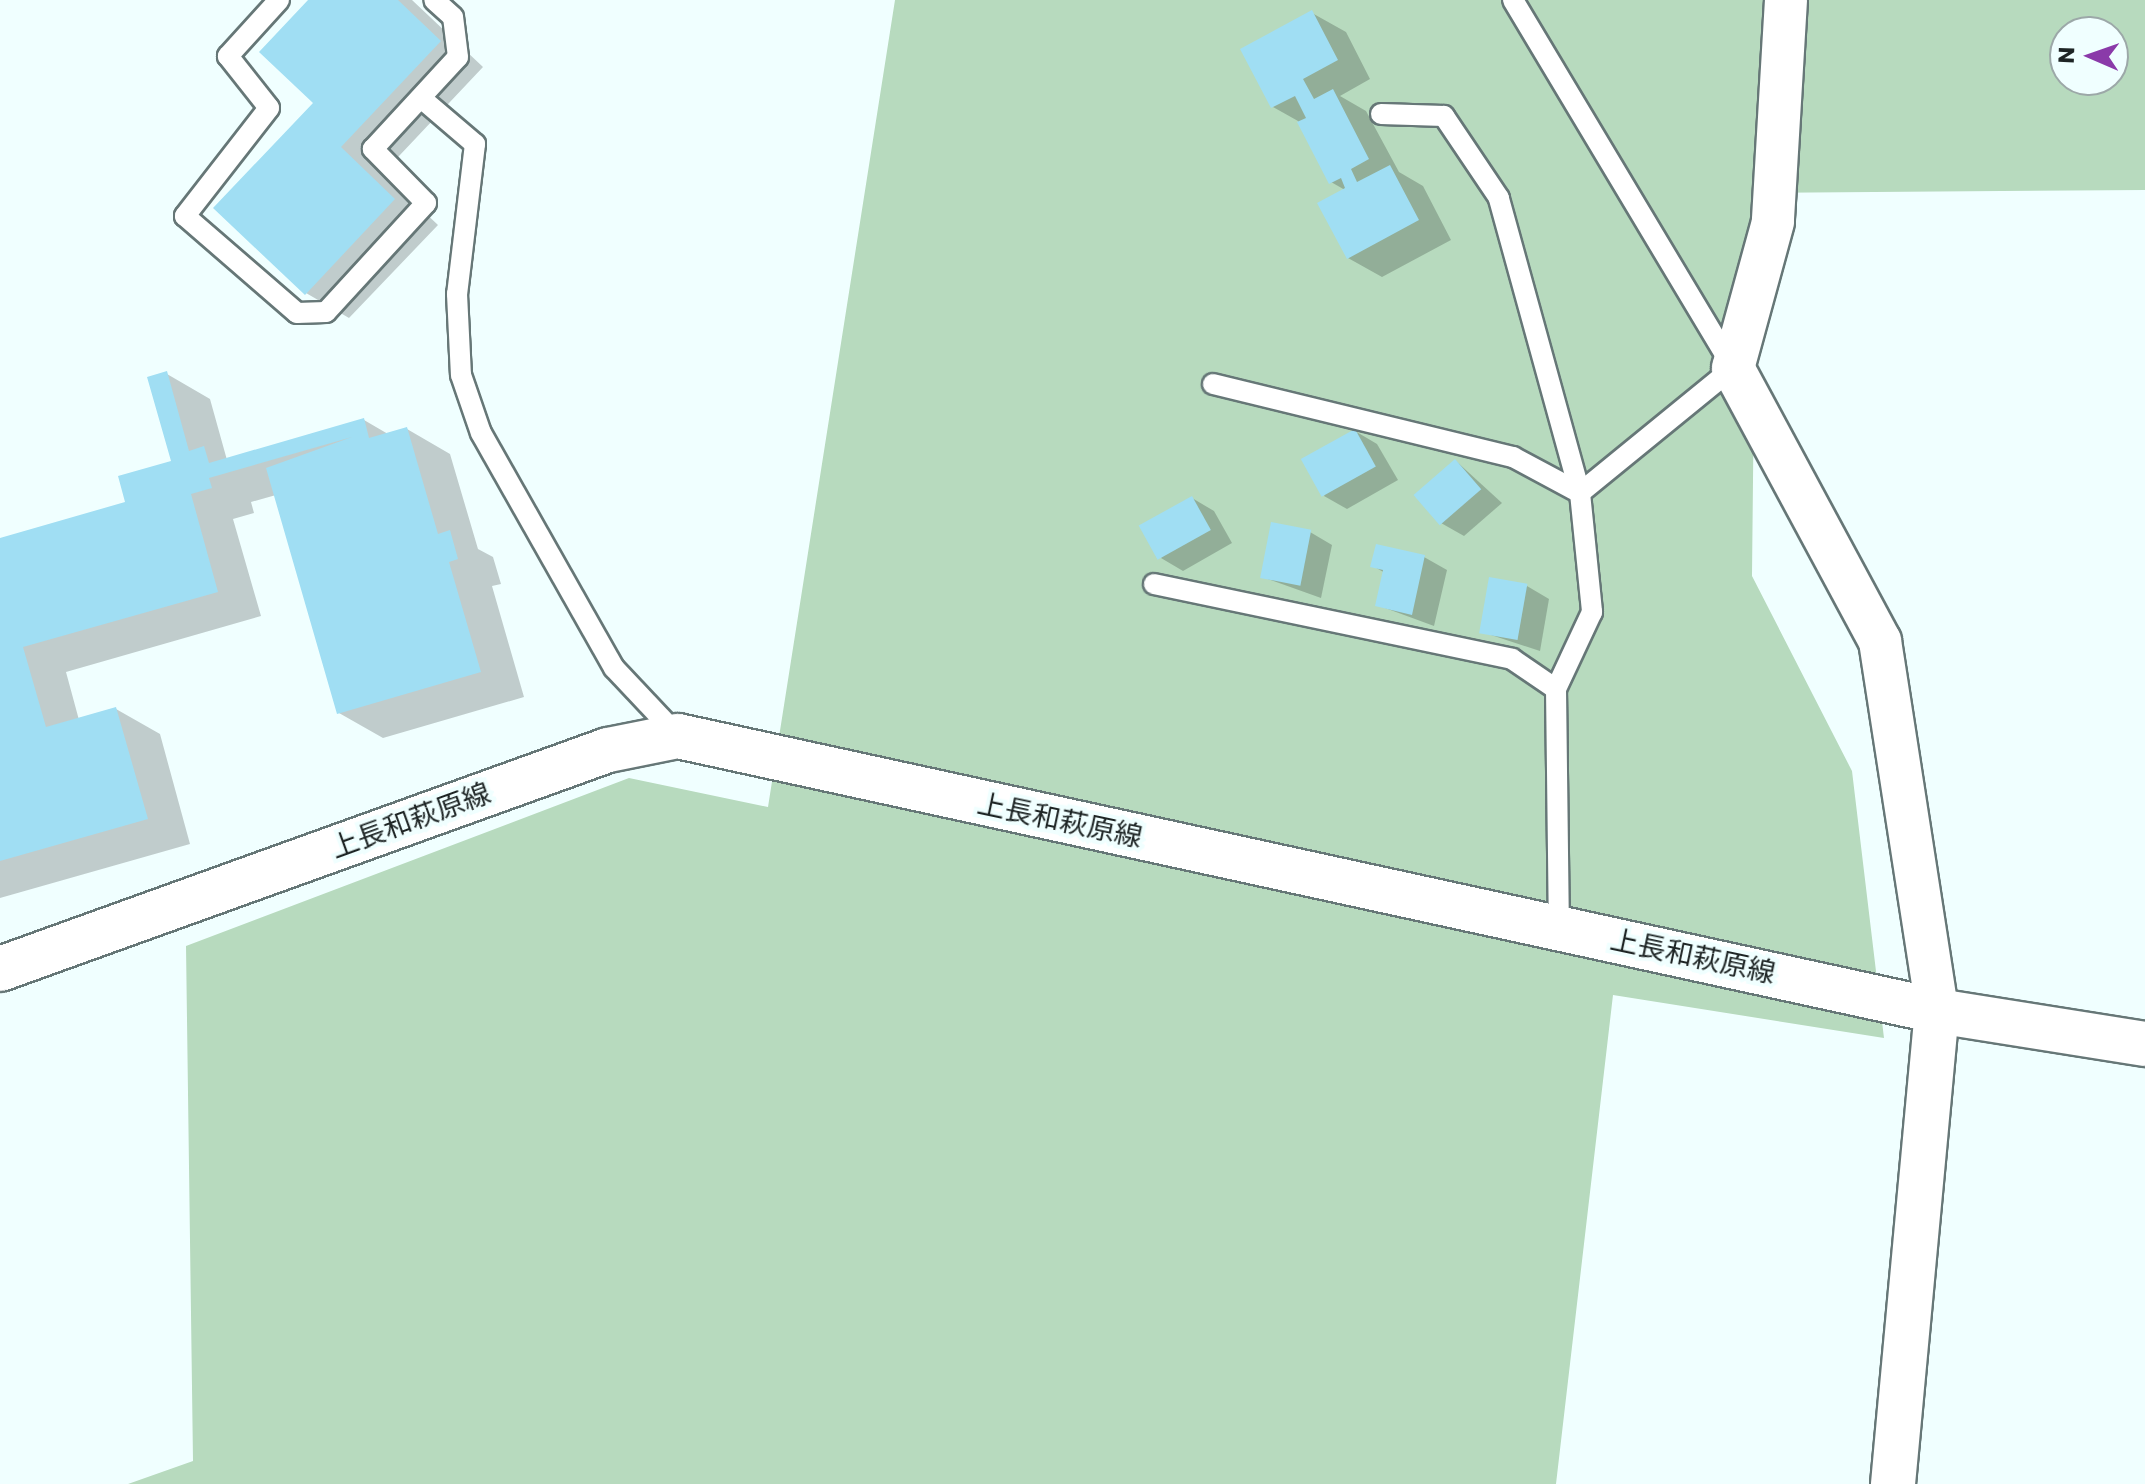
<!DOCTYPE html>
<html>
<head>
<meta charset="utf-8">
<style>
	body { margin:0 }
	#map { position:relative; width:2145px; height:1484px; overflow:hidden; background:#f0ffff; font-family:Poppins,"Noto Sans JP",sans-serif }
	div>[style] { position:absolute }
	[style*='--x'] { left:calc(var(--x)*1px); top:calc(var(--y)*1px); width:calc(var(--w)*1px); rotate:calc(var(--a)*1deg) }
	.green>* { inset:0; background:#b7dabe }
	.shadow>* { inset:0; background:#0003 }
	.building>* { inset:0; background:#a0def3; transform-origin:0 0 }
	.roads { filter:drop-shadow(2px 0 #677) drop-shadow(-2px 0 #677) drop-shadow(0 2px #677) drop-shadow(0 -2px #677) }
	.service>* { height:20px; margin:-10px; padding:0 10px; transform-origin:10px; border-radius:10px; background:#fff }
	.minor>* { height:42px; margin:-21px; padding:0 21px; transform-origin:21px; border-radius:21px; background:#fff }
	.tertiary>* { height:44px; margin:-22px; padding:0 22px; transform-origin:22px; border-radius:22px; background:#fff }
	.secondary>* { height:44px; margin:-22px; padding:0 22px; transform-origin:22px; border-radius:22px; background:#fff }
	span { translate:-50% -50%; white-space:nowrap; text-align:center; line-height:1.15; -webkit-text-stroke:8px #f0ffff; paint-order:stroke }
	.street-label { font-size:28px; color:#1e2525 }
	.north { position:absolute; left:2049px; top:16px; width:80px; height:80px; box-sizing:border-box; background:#f0ffff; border:2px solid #9ca8a8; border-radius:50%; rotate:272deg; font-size:22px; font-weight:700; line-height:32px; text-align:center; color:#1e2525 }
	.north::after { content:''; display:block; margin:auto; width:28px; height:36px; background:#8a3aa9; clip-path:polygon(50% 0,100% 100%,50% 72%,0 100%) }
</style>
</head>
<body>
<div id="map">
	<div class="green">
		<div style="clip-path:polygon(evenodd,895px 0,2145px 0,2145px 190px,1756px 193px,1752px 576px,1852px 771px,1884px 1038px,1613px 995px,1556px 1484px,128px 1484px,193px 1461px,186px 946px,629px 778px,768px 807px,895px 0,2065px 32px,2113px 32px,2113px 80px,2065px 80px,2065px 32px)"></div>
	</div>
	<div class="shadow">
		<div style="clip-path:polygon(310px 0,412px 0,483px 67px,383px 173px,438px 225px,349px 318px,306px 293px,316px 103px)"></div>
		<div style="clip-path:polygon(1312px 13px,1346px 32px,1370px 79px,1340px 96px,1366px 111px,1399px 172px,1423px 186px,1451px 240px,1382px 277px,1348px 258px,1345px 190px,1331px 182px,1298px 121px,1273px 107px)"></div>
		<div style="clip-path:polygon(167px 374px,210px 399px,227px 460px,364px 420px,388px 434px,407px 429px,450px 454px,478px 549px,493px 557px,501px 584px,492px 586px,524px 697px,383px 738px,339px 713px,276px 495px,251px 502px,254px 513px,233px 519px,261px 616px,66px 672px,79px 720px,116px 709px,160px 734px,190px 844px,0 898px,0 540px,128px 503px,173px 462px)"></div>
		<div style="clip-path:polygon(1355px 431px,1377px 444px,1398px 480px,1347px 509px,1324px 496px)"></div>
		<div style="clip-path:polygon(1456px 461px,1502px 503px,1464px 536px,1441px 523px)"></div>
		<div style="clip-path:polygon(1192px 498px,1214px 511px,1232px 543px,1183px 571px,1161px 558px)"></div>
		<div style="clip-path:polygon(1310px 532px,1332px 545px,1321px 598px,1262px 577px)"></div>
		<div style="clip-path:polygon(1424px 557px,1447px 570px,1434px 626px,1377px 605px,1385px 573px,1373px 566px)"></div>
		<div style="clip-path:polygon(1527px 586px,1549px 599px,1540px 651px,1482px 632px)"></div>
	</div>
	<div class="building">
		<div style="clip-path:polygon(308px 0,398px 0,441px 41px,341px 147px,395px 199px,305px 295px,213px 208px,313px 103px,259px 52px)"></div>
		<div style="clip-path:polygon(1312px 10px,1338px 60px,1303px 79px,1314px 99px,1333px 89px,1369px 159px,1351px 169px,1357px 182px,1390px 165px,1419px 220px,1347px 259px,1317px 203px,1345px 188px,1341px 178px,1329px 184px,1297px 122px,1306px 118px,1295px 96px,1271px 108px,1240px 49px)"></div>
		<div style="clip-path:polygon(167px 371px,189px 451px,204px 446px,209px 463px,364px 418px,369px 438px,407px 427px,438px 534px,450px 530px,458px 559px,449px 562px,481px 672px,337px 714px,266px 468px,352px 437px,209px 478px,212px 488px,191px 494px,218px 592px,23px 647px,46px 727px,116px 707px,148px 819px,0 861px,0 538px,125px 502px,118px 476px,171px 461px,147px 377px)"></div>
		<div style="left:1355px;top:429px;width:43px;height:62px;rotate:61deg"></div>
		<div style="left:1455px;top:459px;width:40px;height:55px;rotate:49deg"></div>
		<div style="left:1192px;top:496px;width:39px;height:61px;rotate:61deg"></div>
		<div style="left:1271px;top:522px;width:41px;height:57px;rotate:11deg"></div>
		<div style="clip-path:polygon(1376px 544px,1425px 555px,1412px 615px,1375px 606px,1383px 570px,1370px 567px)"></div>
		<div style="left:1489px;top:577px;width:39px;height:57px;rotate:10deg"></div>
	</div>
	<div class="roads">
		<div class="service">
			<div style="--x:279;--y:0;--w:76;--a:132.3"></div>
			<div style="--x:228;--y:56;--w:66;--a:51.7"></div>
			<div style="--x:269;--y:108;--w:137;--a:127.9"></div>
			<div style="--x:185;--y:216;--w:148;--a:40.9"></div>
			<div style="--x:297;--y:313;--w:29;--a:-2"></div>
			<div style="--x:326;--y:312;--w:148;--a:-47.5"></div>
			<div style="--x:426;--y:203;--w:76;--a:-134.5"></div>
			<div style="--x:373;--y:149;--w:125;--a:-47.3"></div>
			<div style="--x:458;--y:57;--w:40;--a:-97.1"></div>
			<div style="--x:453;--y:17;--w:25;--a:-138"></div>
			<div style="--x:1513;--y:0;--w:429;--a:59.1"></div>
			<div style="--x:1733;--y:368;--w:198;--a:140.8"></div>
			<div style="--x:1580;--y:493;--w:120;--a:84.2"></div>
			<div style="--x:1592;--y:612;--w:85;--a:115.1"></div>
			<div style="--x:1556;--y:689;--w:239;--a:89.3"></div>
			<div style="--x:421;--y:98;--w:71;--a:40.4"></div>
			<div style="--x:475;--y:144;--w:151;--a:96.8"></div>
			<div style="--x:457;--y:294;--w:81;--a:87.2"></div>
			<div style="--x:461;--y:375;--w:61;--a:71"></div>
			<div style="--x:481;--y:433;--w:270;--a:60.5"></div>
			<div style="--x:614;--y:668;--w:93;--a:46.7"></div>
			<div style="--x:1213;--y:384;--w:309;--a:13.7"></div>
			<div style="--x:1513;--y:457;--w:76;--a:28.2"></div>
			<div style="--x:1580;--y:493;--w:306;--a:-105.4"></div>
			<div style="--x:1499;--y:198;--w:99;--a:-123.9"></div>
			<div style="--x:1444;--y:116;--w:63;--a:-178.2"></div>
			<div style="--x:1154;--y:584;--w:366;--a:11.8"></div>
			<div style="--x:1512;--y:659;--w:53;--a:34.3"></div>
		</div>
		<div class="minor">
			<div style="--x:1786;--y:0;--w:222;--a:93.4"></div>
			<div style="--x:1773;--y:222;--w:151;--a:105.3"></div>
			<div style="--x:1733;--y:368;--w:310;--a:61.7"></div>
			<div style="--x:1880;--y:641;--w:374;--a:81.2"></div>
		</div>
		<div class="tertiary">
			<div style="--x:1893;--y:1484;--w:475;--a:-84.7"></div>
		</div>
		<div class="secondary">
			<div style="--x:0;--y:969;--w:646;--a:-19.81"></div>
			<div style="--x:608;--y:750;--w:71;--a:-11.3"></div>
			<div style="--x:678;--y:736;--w:1289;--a:12.32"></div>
			<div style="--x:1937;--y:1011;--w:211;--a:9"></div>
		</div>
	</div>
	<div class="street-label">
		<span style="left:411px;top:821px;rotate:-20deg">上長和萩原線</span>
		<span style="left:1060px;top:821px;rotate:12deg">上長和萩原線</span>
		<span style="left:1693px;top:957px;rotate:12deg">上長和萩原線</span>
	</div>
	<div class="north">N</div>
</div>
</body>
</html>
